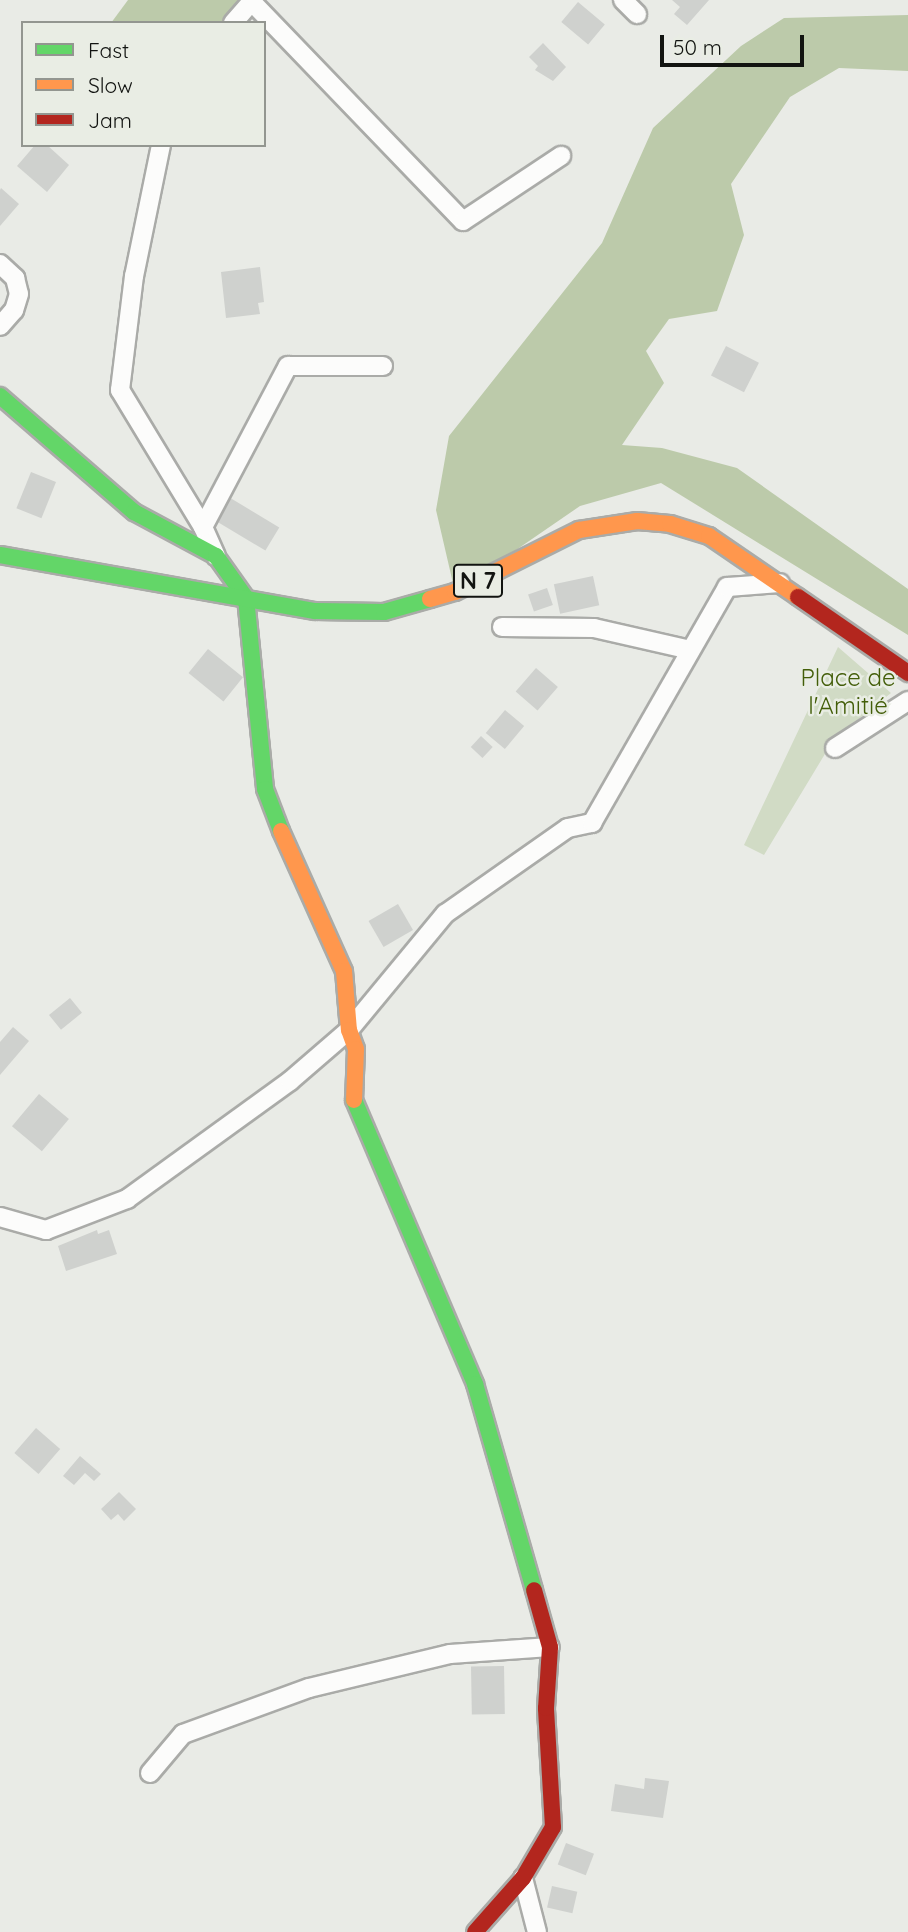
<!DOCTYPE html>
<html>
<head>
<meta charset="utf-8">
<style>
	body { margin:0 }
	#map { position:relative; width:908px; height:1932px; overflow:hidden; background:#e9ebe6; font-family:Quicksand,sans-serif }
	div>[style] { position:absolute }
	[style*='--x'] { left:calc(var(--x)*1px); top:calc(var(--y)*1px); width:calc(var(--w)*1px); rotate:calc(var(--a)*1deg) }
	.green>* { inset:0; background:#d1dbc5 }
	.forest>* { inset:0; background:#bccaaa }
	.building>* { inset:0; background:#cfd1ce; transform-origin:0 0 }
	.roads { filter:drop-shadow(2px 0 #aaaba8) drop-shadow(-2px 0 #aaaba8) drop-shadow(0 2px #aaaba8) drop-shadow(0 -2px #aaaba8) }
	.street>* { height:18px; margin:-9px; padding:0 9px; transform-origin:9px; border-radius:9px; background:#fcfcfb }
	.fast>* { height:16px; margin:-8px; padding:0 8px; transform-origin:8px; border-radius:8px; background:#63d668 }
	.slow>* { height:16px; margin:-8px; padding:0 8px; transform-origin:8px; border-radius:8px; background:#ff974d }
	.jam>* { height:16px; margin:-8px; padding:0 8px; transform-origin:8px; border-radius:8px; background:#b3261e }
	span { translate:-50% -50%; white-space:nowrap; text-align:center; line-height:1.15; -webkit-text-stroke:5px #e9ede4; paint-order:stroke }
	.shield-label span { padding:2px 5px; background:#e9ede4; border:2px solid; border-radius:5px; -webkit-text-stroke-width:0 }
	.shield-label { font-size:23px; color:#121411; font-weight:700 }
	.park-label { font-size:24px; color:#435e09 }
	.legend { position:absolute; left:21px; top:21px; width:245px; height:126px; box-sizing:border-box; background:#e9ede4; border:2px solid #939690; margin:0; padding:9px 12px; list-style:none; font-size:21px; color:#121411 }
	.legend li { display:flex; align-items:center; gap:14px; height:35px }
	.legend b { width:35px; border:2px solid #939690 }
	.scale { position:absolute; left:660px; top:35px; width:144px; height:32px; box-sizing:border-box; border:4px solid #121411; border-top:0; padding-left:9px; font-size:21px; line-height:24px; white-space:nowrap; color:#121411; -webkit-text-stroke:5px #e9ede4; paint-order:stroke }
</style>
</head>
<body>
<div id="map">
	<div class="green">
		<div style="clip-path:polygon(838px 647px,891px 693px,834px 739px,764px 855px,744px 845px)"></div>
	</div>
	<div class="forest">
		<div style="clip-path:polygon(128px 0,246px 0,224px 23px,111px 23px)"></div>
		<div style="clip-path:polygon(908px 15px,908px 71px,839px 68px,790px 97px,731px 184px,744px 235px,717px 311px,669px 319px,646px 351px,664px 383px,622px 445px,662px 448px,737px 468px,908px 589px,908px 635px,661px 483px,580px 506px,455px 592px,436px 510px,449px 436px,602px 243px,653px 128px,741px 46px,784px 18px)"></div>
	</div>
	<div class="building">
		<div style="clip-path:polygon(672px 0,709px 0,687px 25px,674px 14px,680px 7px)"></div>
		<div style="left:578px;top:2px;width:35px;height:26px;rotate:40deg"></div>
		<div style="clip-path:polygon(543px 43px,566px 67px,553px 81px,535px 70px,538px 66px,529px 57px)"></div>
		<div style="clip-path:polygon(35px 145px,47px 145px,69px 165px,47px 192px,17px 166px)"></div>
		<div style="clip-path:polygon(1px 188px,19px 204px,0 226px,0 190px)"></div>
		<div style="clip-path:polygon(260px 267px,264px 302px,258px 303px,260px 314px,226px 318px,221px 272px)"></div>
		<div style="left:726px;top:346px;width:37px;height:33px;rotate:27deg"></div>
		<div style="left:31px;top:472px;width:27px;height:39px;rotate:22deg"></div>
		<div style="left:227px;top:496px;width:61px;height:27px;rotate:31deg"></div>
		<div style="left:593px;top:576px;width:30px;height:40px;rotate:78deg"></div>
		<div style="left:547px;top:588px;width:18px;height:20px;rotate:71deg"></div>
		<div style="left:208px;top:649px;width:45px;height:31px;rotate:39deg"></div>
		<div style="left:536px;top:668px;width:29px;height:31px;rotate:41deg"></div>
		<div style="left:505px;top:710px;width:25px;height:30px;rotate:40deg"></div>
		<div style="left:481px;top:736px;width:16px;height:15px;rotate:43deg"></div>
		<div style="left:398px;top:904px;width:30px;height:34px;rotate:60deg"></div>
		<div style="left:70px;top:998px;width:19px;height:27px;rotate:51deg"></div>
		<div style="clip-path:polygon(13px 1027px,29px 1041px,0 1075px,0 1042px)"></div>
		<div style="left:39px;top:1094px;width:39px;height:42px;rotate:40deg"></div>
		<div style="clip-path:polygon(97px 1230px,98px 1234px,109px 1230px,117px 1254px,66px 1271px,58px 1246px)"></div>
		<div style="left:36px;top:1428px;width:32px;height:33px;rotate:41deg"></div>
		<div style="clip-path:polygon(80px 1456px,101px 1474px,94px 1481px,85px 1473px,74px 1485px,63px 1476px)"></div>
		<div style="clip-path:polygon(119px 1492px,136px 1509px,124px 1521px,118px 1514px,111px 1520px,101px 1509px)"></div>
		<div style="left:504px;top:1666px;width:48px;height:33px;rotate:89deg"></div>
		<div style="clip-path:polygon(645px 1778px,669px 1781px,663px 1818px,611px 1811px,615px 1784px,644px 1789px)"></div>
		<div style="left:566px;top:1843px;width:30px;height:23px;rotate:21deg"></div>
		<div style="left:552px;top:1886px;width:26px;height:22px;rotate:13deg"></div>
	</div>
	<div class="roads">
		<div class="street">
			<div style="--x:623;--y:0;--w:20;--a:45"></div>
			<div style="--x:252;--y:2;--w:304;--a:46.1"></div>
			<div style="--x:463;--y:221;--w:118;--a:-33.6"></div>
			<div style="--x:233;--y:23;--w:30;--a:-49"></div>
			<div style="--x:161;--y:145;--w:134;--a:101.6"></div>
			<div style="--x:134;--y:276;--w:115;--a:97"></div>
			<div style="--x:120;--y:390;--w:160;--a:58.8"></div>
			<div style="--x:203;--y:527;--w:32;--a:66"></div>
			<div style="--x:0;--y:264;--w:21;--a:43"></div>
			<div style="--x:15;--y:278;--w:16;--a:76"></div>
			<div style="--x:19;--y:294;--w:17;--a:107"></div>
			<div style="--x:14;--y:310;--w:21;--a:131"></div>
			<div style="--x:203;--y:527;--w:182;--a:-62.2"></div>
			<div style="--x:288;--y:366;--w:95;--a:0"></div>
			<div style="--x:502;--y:627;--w:92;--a:0.6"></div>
			<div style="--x:594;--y:628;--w:99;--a:12.8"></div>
			<div style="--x:835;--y:748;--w:87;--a:-32.8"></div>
			<div style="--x:0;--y:1217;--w:48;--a:15.8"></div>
			<div style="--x:46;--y:1230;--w:87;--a:-20.9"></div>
			<div style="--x:127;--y:1199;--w:201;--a:-35.9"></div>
			<div style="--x:290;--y:1081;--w:78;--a:-40.8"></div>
			<div style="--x:349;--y:1030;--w:151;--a:-50.4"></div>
			<div style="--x:445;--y:914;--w:150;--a:-35"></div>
			<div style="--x:568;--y:828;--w:25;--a:-12"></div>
			<div style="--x:592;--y:823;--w:272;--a:-60.2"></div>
			<div style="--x:727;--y:587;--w:53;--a:-4.3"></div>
			<div style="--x:150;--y:1773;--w:51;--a:-49.8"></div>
			<div style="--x:183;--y:1734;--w:134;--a:-20.1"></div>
			<div style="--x:309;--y:1688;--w:145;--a:-13.6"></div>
			<div style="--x:450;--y:1654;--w:100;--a:-4"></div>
			<div style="--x:523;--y:1878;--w:56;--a:75.5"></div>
		</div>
		<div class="fast">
			<div style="--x:0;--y:396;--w:177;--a:40.9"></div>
			<div style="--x:134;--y:512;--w:93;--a:28.2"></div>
			<div style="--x:216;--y:556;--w:52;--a:54.5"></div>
			<div style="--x:246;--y:598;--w:192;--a:84.3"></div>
			<div style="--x:265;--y:789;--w:45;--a:69.1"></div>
			<div style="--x:0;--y:555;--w:320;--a:10.1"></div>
			<div style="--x:315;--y:611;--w:69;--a:0.8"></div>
			<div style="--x:384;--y:612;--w:48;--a:-15.8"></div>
			<div style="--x:354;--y:1100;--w:309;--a:66.9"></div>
			<div style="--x:475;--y:1384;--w:214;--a:74"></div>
		</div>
		<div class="slow">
			<div style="--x:430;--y:599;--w:26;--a:-16"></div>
			<div style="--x:455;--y:592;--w:139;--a:-26.6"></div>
			<div style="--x:579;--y:530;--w:59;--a:-8.8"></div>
			<div style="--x:637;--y:521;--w:33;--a:5"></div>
			<div style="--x:670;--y:524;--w:41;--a:17.1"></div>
			<div style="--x:709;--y:536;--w:108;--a:34.4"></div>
			<div style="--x:281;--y:831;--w:154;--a:65.8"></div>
			<div style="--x:344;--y:971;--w:59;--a:85.2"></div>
			<div style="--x:349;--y:1030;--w:20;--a:70"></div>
			<div style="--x:356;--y:1049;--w:51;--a:92.2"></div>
		</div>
		<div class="jam">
			<div style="--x:798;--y:597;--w:134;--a:34.6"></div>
			<div style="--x:475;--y:1932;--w:72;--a:-48.4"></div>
			<div style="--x:523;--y:1878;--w:59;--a:-59.5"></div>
			<div style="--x:553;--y:1827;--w:119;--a:-93.4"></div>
			<div style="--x:546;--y:1708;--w:61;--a:-86.2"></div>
			<div style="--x:550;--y:1647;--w:59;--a:-105.7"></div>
		</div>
	</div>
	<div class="shield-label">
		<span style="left:478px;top:581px">N 7</span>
	</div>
	<div class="park-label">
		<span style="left:848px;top:692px">Place de<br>l'Amitié</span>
	</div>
	<ul class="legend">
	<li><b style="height:9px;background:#63d668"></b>Fast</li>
	<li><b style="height:9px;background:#ff974d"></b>Slow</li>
	<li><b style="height:9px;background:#b3261e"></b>Jam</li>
	</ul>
	<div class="scale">50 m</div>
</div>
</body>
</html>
